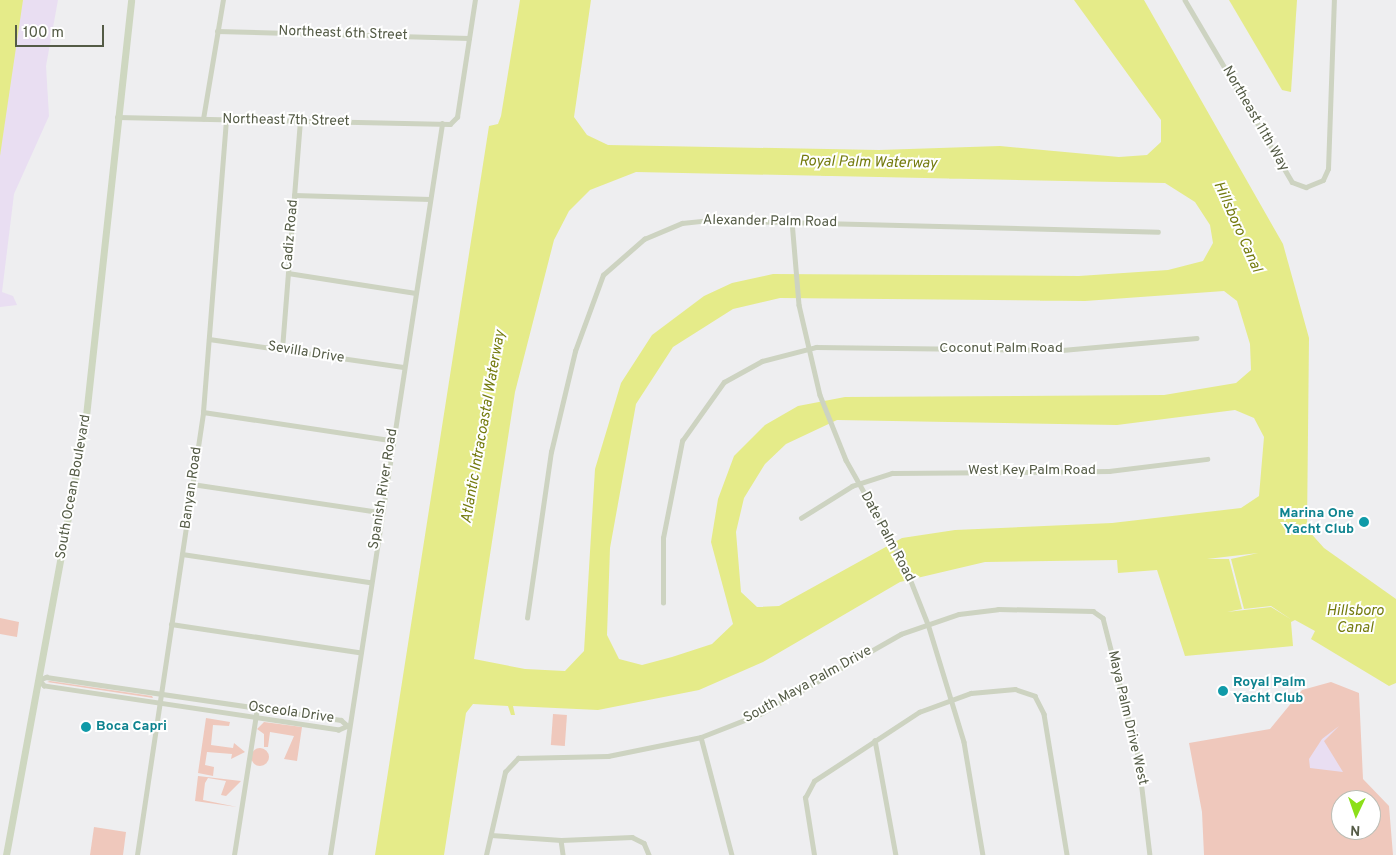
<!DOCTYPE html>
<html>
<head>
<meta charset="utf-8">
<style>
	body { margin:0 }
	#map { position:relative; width:1396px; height:855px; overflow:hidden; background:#eeeef0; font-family:Overpass,sans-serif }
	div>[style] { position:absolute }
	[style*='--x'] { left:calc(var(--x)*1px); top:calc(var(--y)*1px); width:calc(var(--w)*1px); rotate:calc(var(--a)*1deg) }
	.green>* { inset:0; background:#efc8bc; transform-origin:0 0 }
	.round { border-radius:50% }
	.sand>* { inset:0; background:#e9def2 }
	.water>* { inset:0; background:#e5eb89 }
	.pier>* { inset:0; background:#eeeef0 }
	.minor>* { height:4.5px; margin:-2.25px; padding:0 2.25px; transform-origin:2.25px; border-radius:2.25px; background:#cdd3c1 }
	.secondary>* { height:7px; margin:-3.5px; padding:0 3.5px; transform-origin:3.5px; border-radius:3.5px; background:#ced7c0 }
	.dots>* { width:14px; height:14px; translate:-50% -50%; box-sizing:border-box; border:2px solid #fff; border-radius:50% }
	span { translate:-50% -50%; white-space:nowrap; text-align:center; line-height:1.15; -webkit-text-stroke:4px #fff; paint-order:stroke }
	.street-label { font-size:14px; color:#545b46 }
	.culture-label { font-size:14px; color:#0d838f; font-weight:700 }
	.right { translate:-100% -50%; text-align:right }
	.left { translate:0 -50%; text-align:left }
	.water-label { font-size:15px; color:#747b0e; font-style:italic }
	.north { position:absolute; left:1331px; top:790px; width:50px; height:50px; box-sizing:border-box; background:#fff; border:1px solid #bbbdb5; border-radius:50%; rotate:183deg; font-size:14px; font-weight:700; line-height:20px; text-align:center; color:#545b46 }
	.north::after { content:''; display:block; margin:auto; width:18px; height:22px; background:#8cdf19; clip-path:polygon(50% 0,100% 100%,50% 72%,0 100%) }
	.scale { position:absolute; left:15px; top:25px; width:89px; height:22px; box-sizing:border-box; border:2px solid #545b46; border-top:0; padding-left:6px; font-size:15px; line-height:18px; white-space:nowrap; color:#545b46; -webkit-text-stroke:4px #fff; paint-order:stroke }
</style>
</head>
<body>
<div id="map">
	<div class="green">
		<div style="clip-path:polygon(0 618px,19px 622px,17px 637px,0 634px)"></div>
		<div style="clip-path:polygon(50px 681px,152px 696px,153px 698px,47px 682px)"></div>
		<div style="clip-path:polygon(evenodd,1331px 682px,1359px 693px,1363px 779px,1389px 806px,1393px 855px,1204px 855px,1202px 812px,1189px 743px,1270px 729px,1302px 690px,1331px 682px,1341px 800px,1371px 800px,1371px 830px,1341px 830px,1341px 800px)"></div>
		<div style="left:553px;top:714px;width:14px;height:31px;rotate:4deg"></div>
		<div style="clip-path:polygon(206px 718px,230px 722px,229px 726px,213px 725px,211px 745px,233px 748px,234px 743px,245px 752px,231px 759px,232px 754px,207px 752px,205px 765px,214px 767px,213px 776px,198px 773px)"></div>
		<div style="clip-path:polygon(264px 722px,302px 727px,297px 761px,284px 759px,294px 736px,270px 732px,268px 747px,264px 747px,264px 734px,257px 729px)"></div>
		<div class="round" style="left:251px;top:748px;width:18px;height:18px"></div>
		<div style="clip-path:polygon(198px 776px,241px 781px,226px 796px,221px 795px,226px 781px,208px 778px,205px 783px,203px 800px,237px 807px,195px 801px)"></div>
		<div style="clip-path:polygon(94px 827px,126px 832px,123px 855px,90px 855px)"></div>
	</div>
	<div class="sand">
		<div style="clip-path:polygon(0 0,58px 0,46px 66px,49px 116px,14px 194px,2px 292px,13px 296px,17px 305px,0 307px)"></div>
		<div style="clip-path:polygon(1339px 726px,1324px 741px,1343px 772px,1310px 768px,1309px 759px,1322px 739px)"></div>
	</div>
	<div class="water">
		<div style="clip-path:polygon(0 0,23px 0,0 156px)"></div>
		<div style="clip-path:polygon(evenodd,520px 0,591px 0,574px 117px,587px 135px,608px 145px,879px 150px,1000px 146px,1119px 157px,1147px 155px,1161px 142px,1161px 120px,1074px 0,1144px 0,1283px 244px,1309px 338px,1307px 529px,1324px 548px,1396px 599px,1396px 683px,1389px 686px,1311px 639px,1315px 631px,1295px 620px,1291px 622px,1293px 646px,1185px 656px,1157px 570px,1118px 573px,1117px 560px,985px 562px,900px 582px,763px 662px,699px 690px,598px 710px,513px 706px,515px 715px,511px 715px,508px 706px,473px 704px,466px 713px,444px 855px,375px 855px,489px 126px,498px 124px,501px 116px,520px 0,636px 172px,1165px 183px,1195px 202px,1210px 225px,1213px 243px,1203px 261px,1168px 270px,1079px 276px,773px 274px,732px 283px,704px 296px,652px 335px,621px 383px,595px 469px,584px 651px,565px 671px,525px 669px,474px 659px,515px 392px,554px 240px,569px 211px,590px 190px,636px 172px,520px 0,1224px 291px,1237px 301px,1250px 344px,1251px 370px,1236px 383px,1164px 395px,845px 397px,798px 406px,765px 425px,734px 456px,718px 499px,711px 542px,733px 624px,712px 644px,672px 657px,642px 665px,619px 659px,607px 635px,610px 548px,636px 404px,673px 347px,733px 309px,780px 298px,1085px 301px,1224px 291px,520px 0,1235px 410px,1254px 418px,1264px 437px,1259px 496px,1241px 508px,1112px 523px,955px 530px,902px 538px,779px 606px,757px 607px,741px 592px,736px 532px,744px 498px,765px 464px,786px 444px,837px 420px,1117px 425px,1235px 410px)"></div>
		<div style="clip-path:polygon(1229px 0,1297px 0,1291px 92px,1282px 90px)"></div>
	</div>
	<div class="pier">
		<div style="clip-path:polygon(1258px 553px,1231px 559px,1244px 609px,1271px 606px,1292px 620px,1271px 607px,1227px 612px,1242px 609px,1229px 559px,1207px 559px)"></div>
	</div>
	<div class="minor">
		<div style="--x:1185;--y:0;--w:211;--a:59.5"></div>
		<div style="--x:1292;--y:182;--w:15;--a:20"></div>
		<div style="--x:1306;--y:187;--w:18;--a:-22"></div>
		<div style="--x:1323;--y:180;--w:12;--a:-66"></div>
		<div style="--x:1328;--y:169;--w:169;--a:-88"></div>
		<div style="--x:217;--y:31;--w:252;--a:1.6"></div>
		<div style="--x:117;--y:117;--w:333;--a:1.2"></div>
		<div style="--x:450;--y:124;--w:10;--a:-45"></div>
		<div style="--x:457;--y:117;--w:118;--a:-81.3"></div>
		<div style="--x:203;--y:119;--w:121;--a:-80.5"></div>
		<div style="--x:294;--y:195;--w:136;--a:1.7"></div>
		<div style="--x:792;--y:221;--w:84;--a:85.2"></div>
		<div style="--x:799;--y:305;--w:92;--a:76.9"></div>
		<div style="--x:820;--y:395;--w:70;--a:68.2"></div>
		<div style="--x:846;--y:460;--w:116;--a:60.6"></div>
		<div style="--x:903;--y:561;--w:68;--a:68.4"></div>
		<div style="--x:928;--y:624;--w:123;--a:73"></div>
		<div style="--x:964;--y:742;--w:115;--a:80.5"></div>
		<div style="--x:288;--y:273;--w:129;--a:8.9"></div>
		<div style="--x:209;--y:339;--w:196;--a:8.2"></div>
		<div style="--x:282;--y:349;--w:229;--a:-85.5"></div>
		<div style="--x:203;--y:412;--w:190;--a:8.5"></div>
		<div style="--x:192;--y:484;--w:190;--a:8.5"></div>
		<div style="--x:801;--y:518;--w:60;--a:-32.1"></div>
		<div style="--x:852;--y:486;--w:42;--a:-18"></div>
		<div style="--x:892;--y:473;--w:217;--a:-0.5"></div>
		<div style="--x:1109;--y:471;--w:99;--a:-7"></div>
		<div style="--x:182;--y:554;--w:190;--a:8.5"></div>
		<div style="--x:663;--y:603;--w:65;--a:-90"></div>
		<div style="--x:663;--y:538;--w:99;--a:-78.9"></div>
		<div style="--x:682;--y:441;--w:72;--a:-54.6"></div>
		<div style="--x:724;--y:382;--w:43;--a:-28.9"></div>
		<div style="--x:762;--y:361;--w:56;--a:-14.5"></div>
		<div style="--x:816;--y:347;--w:246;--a:0.7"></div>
		<div style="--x:1062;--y:350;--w:135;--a:-5.1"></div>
		<div style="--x:527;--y:618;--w:168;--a:-81.8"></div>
		<div style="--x:551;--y:452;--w:104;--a:-76.6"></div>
		<div style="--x:575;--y:351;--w:81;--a:-69.8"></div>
		<div style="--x:603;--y:275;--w:55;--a:-41.3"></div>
		<div style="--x:644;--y:239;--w:41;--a:-22.8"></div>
		<div style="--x:682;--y:223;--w:27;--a:-6"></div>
		<div style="--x:709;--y:220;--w:449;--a:1.5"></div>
		<div style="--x:171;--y:624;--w:190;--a:8.5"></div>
		<div style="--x:46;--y:677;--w:298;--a:8.3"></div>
		<div style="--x:341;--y:720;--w:9;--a:41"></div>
		<div style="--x:348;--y:726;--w:10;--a:156"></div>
		<div style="--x:339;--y:730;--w:298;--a:-171.5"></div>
		<div style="--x:44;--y:686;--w:8;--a:-130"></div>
		<div style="--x:39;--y:680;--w:8;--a:-23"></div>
		<div style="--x:701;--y:737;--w:122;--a:75.3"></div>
		<div style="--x:875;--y:740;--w:117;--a:79.7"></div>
		<div style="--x:491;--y:835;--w:70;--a:4.1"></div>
		<div style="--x:561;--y:840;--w:71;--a:-2.4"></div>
		<div style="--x:632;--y:837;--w:13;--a:27"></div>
		<div style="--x:644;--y:843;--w:13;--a:67"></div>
		<div style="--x:561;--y:840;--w:15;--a:82"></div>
		<div style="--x:137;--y:855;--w:448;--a:-81.5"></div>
		<div style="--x:203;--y:412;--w:294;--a:-85.5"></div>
		<div style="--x:234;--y:855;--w:149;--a:-81.1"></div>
		<div style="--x:330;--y:855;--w:740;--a:-81.29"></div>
		<div style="--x:486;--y:855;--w:85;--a:-77.1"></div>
		<div style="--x:505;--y:772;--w:19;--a:-47"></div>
		<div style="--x:518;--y:758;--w:90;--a:-1.3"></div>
		<div style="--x:608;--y:756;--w:95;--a:-11.5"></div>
		<div style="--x:701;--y:737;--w:63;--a:-21.3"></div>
		<div style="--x:760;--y:714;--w:162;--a:-29.6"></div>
		<div style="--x:901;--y:634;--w:61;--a:-19"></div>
		<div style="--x:959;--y:614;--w:39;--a:-7"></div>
		<div style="--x:998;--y:609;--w:95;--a:1.2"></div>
		<div style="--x:1093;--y:611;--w:12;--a:35"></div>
		<div style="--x:1103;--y:618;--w:141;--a:75.7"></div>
		<div style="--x:1138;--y:755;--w:101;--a:83.2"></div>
		<div style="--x:814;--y:855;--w:58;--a:-99"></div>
		<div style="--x:805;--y:798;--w:19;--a:-62"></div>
		<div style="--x:814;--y:781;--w:126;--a:-33.3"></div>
		<div style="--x:919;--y:712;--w:55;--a:-20.1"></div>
		<div style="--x:971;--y:693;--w:44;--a:-5.2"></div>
		<div style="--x:1015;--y:689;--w:21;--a:19"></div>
		<div style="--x:1035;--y:696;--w:20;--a:63"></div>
		<div style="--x:1044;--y:714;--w:143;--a:80.7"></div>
	</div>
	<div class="secondary">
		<div style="--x:6;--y:855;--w:437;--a:-79.6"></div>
		<div style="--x:85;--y:425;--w:427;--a:-83.8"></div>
	</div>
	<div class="dots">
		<div style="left:1364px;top:522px;background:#0f9aa8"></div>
		<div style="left:1223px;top:691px;background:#0f9aa8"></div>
		<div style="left:86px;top:727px;background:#0f9aa8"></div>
	</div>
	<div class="street-label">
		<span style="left:343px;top:34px;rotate:2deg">Northeast 6th Street</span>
		<span style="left:1255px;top:119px;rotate:60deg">Northeast 11th Way</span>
		<span style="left:286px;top:121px;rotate:1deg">Northeast 7th Street</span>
		<span style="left:770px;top:222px;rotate:1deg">Alexander Palm Road</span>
		<span style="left:291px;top:235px;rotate:-85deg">Cadiz Road</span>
		<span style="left:1001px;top:349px">Coconut Palm Road</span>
		<span style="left:306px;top:353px;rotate:9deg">Sevilla Drive</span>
		<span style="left:1032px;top:471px">West Key Palm Road</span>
		<span style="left:74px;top:487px;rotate:-80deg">South Ocean Boulevard</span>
		<span style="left:192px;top:488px;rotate:-82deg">Banyan Road</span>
		<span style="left:384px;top:489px;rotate:-81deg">Spanish River Road</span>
		<span style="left:887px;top:537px;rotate:62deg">Date Palm Road</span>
		<span style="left:808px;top:685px;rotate:-29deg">South Maya Palm Drive</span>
		<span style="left:291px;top:713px;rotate:8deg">Osceola Drive</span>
		<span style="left:1127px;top:718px;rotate:77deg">Maya Palm Drive West</span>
	</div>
	<div class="culture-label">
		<span class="right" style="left:1354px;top:522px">Marina One<br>Yacht Club</span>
		<span class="left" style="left:1233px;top:691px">Royal Palm<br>Yacht Club</span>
		<span class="left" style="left:96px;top:727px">Boca Capri</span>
	</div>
	<div class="water-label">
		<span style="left:868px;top:163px;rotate:1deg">Royal Palm Waterway</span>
		<span style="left:1237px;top:227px;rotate:66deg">Hillsboro Canal</span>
		<span style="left:484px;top:427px;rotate:-80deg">Atlantic Intracoastal Waterway</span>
		<span style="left:1355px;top:620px">Hillsboro<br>Canal</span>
	</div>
	<div class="north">N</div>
	<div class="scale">100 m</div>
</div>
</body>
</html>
